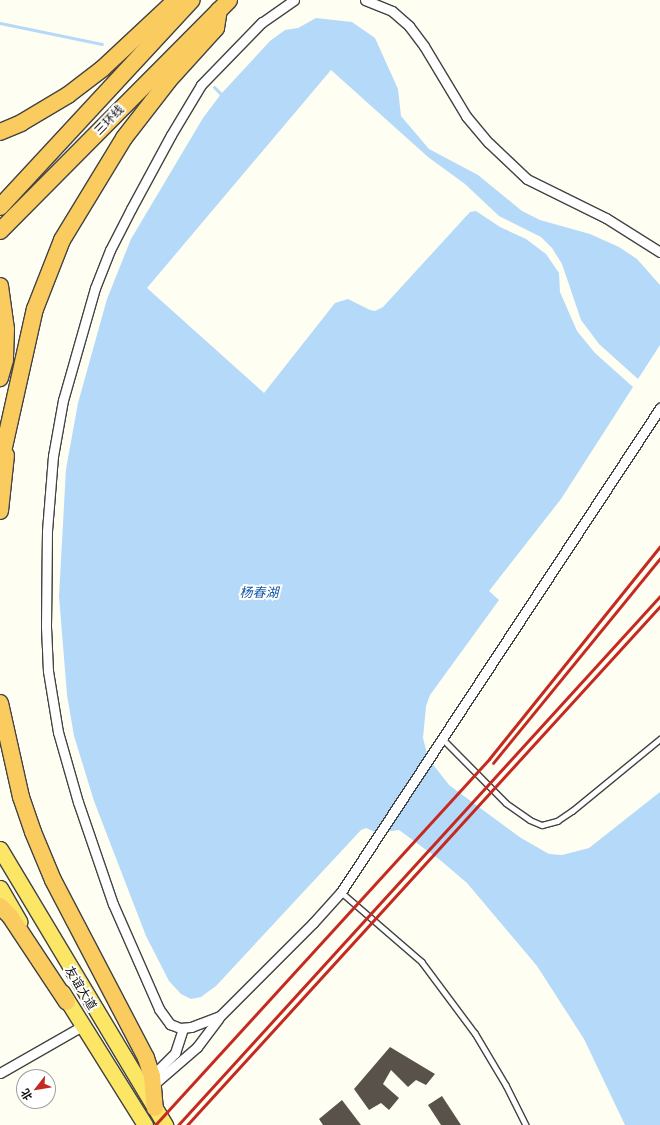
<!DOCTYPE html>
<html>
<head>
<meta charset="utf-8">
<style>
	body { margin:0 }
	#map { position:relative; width:660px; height:1125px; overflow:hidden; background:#fffef2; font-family:"PT Serif","Noto Sans SC",serif }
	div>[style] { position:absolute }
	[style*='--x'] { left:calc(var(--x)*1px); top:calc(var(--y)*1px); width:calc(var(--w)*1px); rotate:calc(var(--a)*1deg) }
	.water>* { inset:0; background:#b5d9f8 }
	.stream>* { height:3px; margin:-1.5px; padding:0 1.5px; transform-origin:1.5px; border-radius:1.5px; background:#b5d9f8 }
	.building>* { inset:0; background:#59524b }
	.roads { filter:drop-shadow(1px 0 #434343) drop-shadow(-1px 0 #434343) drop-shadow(0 1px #434343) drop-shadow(0 -1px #434343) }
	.service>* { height:4.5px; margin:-2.25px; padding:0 2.25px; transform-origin:2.25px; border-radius:2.25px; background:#fff }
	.minor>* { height:9px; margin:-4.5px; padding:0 4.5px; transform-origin:4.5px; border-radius:4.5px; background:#fff }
	.primary>* { height:15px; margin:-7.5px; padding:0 7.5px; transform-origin:7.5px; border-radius:7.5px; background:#fce665 }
	.trunk>* { height:16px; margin:-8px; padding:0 8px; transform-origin:8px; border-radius:8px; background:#facb5e }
	.rail>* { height:3px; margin:-1.5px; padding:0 1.5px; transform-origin:1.5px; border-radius:1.5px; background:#c52a22 }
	span { translate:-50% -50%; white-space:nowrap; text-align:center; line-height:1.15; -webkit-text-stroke:4px #fff; paint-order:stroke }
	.street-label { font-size:12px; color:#101010 }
	.water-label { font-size:13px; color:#1458a7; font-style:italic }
	.north { position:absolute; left:16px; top:1069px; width:40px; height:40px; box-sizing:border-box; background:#fff; border:1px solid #9f9f9f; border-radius:50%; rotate:239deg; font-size:11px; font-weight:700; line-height:16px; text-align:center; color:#101010 }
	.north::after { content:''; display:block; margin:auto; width:14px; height:18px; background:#c52a22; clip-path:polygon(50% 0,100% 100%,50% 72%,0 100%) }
</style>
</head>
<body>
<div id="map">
	<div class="water">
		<div style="clip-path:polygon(316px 18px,352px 22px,375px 38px,398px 89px,401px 116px,429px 149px,478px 175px,522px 211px,540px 220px,590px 234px,619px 247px,637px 259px,660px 285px,660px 345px,638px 379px,599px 344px,581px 320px,562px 264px,552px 248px,541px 237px,499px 216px,465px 184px,428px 157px,331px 70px,147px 288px,264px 393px,335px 303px,348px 299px,370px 310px,375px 311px,383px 307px,470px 212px,476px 211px,500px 227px,526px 239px,546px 254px,559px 273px,560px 292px,577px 331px,595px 353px,633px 387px,561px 499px,489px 591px,499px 600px,430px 695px,426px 706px,423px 738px,428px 758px,449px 785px,521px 838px,549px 854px,562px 855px,589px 848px,660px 792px,660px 1125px,625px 1125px,584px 1039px,537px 966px,467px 883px,440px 860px,399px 830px,377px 833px,366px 828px,361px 830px,216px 986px,201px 997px,191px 999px,181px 994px,169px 981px,146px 936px,94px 801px,74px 736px,67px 695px,59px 596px,66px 469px,78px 403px,107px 299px,131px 239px,203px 118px,221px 94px,270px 41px,285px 30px,298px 28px)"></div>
	</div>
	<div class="stream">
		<div style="--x:0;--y:23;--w:104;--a:11.6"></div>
		<div style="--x:214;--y:87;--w:10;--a:45"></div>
	</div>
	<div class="building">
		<div style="clip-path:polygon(390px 1047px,435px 1074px,426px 1085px,416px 1080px,408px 1087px,391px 1070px,383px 1084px,399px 1098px,389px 1110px,381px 1103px,369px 1110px,354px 1089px)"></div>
		<div style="clip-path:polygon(442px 1096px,461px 1125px,441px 1125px,428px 1105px)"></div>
		<div style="clip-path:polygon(342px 1100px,361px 1125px,323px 1125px,319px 1119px)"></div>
	</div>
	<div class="roads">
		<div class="service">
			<div style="--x:442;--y:738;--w:91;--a:45.4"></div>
			<div style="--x:506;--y:803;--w:29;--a:35"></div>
			<div style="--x:530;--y:820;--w:13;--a:23"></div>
			<div style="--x:542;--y:825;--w:16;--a:-15"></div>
			<div style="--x:557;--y:821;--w:18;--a:-34"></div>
			<div style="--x:572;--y:811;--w:114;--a:-39.3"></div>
			<div style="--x:341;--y:892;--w:107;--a:40.8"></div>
			<div style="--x:422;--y:962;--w:89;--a:53.3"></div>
			<div style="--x:475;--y:1033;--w:61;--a:59.2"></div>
			<div style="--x:506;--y:1085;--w:45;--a:63.4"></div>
		</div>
		<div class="minor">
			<div style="--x:294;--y:0;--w:39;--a:145"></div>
			<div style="--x:262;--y:22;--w:88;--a:134.1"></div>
			<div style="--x:201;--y:85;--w:58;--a:121"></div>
			<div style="--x:171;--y:135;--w:84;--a:118.4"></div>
			<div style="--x:131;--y:209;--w:46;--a:117.1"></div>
			<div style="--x:110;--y:250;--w:41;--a:111.5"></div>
			<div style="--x:95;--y:288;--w:116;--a:105.9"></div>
			<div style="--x:63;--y:400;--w:57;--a:100.1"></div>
			<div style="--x:53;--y:456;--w:75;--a:94.6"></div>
			<div style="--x:47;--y:531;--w:96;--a:90.6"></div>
			<div style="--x:46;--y:627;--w:44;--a:87.4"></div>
			<div style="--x:48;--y:671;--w:62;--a:80.7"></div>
			<div style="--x:58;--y:732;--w:73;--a:74.1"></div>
			<div style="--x:78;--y:802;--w:108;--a:71.1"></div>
			<div style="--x:113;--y:904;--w:115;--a:66.3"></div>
			<div style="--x:159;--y:1009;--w:19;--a:54"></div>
			<div style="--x:170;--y:1024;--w:11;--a:22"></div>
			<div style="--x:180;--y:1028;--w:11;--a:-5"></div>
			<div style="--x:191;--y:1027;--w:31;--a:-21"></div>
			<div style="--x:220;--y:1016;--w:132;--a:-45"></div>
			<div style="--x:313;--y:923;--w:42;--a:-47.9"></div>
			<div style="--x:341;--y:892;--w:580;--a:-56.61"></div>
			<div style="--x:365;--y:0;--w:29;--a:22"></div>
			<div style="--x:392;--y:11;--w:23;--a:41"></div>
			<div style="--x:409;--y:26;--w:25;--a:53"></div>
			<div style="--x:424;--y:46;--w:82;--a:59"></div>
			<div style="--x:466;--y:116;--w:35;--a:50"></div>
			<div style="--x:489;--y:143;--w:52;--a:43.5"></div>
			<div style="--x:527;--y:179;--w:88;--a:26.3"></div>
			<div style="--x:606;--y:218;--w:64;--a:32.2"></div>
			<div style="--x:0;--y:1073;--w:95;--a:-29.8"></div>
			<div style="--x:152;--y:1076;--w:33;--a:-45"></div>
			<div style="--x:175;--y:1053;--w:26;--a:-72"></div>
			<div style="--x:153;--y:1085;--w:58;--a:-40.8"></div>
			<div style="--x:197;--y:1047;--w:36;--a:-53"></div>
		</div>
		<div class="primary">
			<div style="--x:0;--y:849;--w:322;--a:59.1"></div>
			<div style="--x:0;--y:888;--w:39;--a:60"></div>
			<div style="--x:62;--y:992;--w:157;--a:58"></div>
		</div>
		<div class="trunk">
			<div style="--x:0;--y:132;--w:23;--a:-23"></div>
			<div style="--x:21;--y:123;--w:55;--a:-30.8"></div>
			<div style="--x:68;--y:95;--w:43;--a:-37.4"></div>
			<div style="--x:102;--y:69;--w:101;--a:-43"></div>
			<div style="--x:0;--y:207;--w:282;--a:-47.2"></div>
			<div style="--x:0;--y:231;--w:325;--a:-45.2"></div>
			<div style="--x:0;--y:286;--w:43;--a:82.1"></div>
			<div style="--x:6;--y:329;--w:31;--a:92"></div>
			<div style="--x:5;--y:360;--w:19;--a:106"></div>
			<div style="--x:0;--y:465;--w:160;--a:-77.4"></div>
			<div style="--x:35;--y:309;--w:74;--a:-68.6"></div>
			<div style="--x:62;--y:240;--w:119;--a:-58.7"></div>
			<div style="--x:124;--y:138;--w:73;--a:-52.2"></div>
			<div style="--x:169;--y:80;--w:70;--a:-47.9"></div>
			<div style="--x:216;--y:28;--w:18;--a:-81"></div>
			<div style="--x:0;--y:511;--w:56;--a:-83.9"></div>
			<div style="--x:0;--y:703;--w:96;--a:77.4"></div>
			<div style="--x:21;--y:797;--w:37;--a:71"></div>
			<div style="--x:33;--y:832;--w:52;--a:67.4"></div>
			<div style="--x:53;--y:880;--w:201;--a:62.4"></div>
			<div style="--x:146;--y:1058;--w:19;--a:72"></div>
			<div style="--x:152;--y:1076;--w:32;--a:85"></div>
			<div style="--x:0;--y:906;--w:14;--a:45"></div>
			<div style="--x:10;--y:916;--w:103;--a:56.5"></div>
		</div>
	</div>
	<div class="rail">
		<div style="--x:493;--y:763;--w:264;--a:-50.8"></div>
		<div style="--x:155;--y:1125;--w:495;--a:-47.6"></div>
		<div style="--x:489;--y:759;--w:273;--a:-51.2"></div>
		<div style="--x:178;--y:1125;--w:716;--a:-47.66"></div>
		<div style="--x:187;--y:1125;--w:702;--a:-47.65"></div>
	</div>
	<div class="street-label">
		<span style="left:109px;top:120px;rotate:-46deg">三环线</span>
		<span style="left:81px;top:988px;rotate:59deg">友谊大道</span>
	</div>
	<div class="water-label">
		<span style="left:259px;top:592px">杨春湖</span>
	</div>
	<div class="north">北</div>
</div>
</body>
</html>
